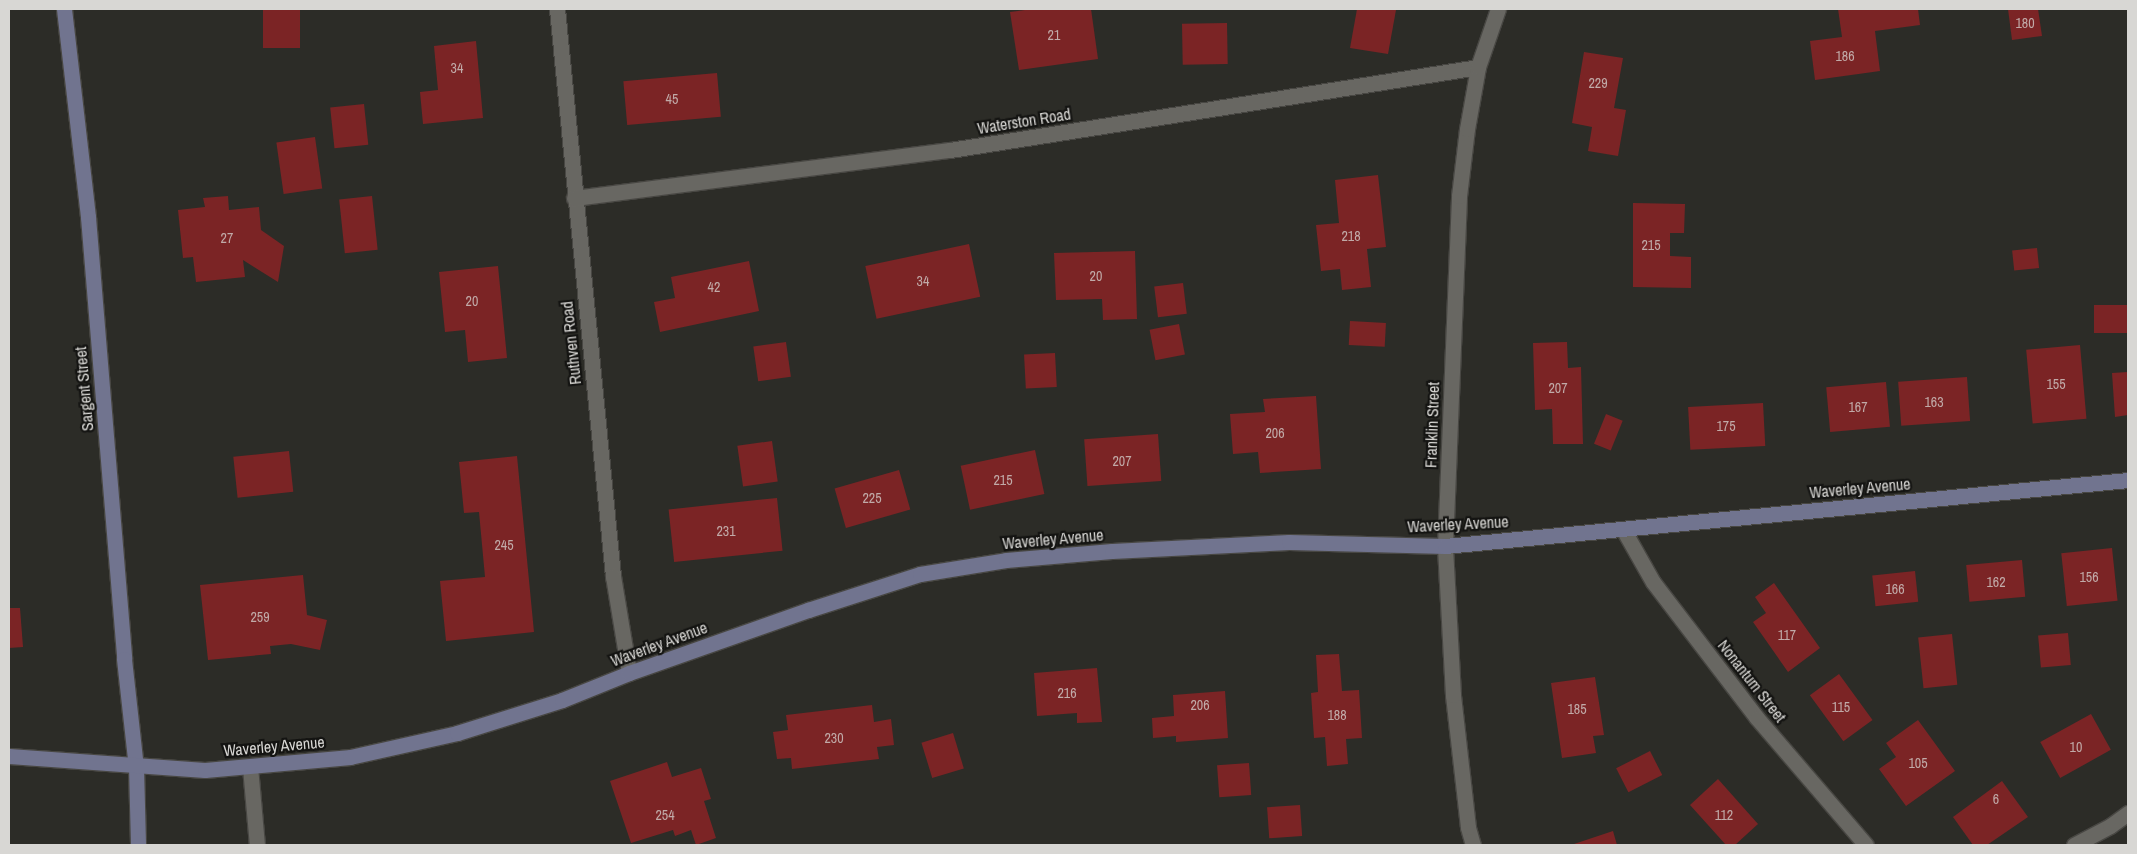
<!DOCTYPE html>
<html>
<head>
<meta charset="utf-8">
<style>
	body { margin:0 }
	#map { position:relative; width:2137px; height:854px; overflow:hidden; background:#2c2c27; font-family:"Archivo Narrow",sans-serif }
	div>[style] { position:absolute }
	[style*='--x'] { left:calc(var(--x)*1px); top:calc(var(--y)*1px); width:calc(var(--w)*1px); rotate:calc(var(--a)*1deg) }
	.building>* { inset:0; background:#7b2425; transform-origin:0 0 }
	.roads { filter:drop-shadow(1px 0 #484743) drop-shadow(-1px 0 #484743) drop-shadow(0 1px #484743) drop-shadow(0 -1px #484743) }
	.street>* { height:15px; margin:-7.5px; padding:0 7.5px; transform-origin:7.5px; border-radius:7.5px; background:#686762 }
	.secondary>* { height:15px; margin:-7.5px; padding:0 7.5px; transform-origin:7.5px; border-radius:7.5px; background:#71748f }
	span { translate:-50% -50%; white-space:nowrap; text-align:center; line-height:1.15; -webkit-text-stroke:4.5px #141412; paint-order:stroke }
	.number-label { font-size:14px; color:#c1aaa8 }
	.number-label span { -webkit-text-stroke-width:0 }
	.street-label { font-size:16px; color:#d8d7d4 }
	.frame { position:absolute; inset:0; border:10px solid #d8d7d4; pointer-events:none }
</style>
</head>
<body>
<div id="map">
	<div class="building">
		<div style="left:263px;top:9px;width:37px;height:39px"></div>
		<div style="clip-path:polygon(1032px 9px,1091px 9px,1098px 59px,1019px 70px,1010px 12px)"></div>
		<div style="clip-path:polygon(1357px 9px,1396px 10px,1388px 54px,1350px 48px)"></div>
		<div style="clip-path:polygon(1838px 9px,1918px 9px,1920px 25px,1875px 31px,1880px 71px,1815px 80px,1810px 41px,1842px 37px)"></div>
		<div style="clip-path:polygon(2008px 9px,2038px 9px,2042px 36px,2012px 40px)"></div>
		<div style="left:1227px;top:23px;width:41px;height:45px;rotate:89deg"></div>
		<div style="clip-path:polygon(476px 41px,483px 118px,423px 124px,420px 92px,438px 90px,434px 46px)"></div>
		<div style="clip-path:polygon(1584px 52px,1623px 58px,1614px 108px,1626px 110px,1618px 156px,1588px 151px,1592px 127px,1572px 123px)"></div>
		<div style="left:717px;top:73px;width:44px;height:94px;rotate:85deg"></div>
		<div style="left:364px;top:104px;width:41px;height:34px;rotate:84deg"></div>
		<div style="left:315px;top:137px;width:52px;height:39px;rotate:82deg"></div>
		<div style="clip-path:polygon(1378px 175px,1386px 247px,1367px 249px,1371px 287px,1342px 290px,1340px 269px,1321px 271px,1316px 225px,1339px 223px,1335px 180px)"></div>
		<div style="clip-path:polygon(228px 196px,229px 210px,259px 207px,261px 230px,284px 246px,278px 282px,243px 260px,245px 277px,196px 282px,193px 257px,183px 258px,178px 210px,205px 207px,203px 198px)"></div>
		<div style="left:372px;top:196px;width:54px;height:33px;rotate:84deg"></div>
		<div style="clip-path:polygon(1633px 203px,1685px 204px,1684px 233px,1670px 233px,1670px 256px,1691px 257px,1691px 288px,1633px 287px)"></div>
		<div style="left:969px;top:244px;width:54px;height:106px;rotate:78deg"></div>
		<div style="left:2037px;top:248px;width:20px;height:25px;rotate:84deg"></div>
		<div style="clip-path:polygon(1135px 251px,1137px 319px,1103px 320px,1102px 299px,1056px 300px,1054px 253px)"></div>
		<div style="clip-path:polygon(749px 261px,759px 311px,660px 332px,654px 302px,675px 298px,671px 277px)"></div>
		<div style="clip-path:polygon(498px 266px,507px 358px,468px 362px,465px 330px,445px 332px,439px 272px)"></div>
		<div style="left:1183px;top:283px;width:31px;height:29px;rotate:83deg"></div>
		<div style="left:2128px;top:305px;width:28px;height:34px;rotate:90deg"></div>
		<div style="left:1350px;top:321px;width:36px;height:24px;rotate:3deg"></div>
		<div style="left:1179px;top:324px;width:31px;height:30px;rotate:79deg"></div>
		<div style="left:786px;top:342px;width:35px;height:33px;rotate:82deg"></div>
		<div style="clip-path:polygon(1567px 342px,1568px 368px,1581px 367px,1583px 444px,1553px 444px,1552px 409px,1535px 410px,1533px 343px)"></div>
		<div style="left:2080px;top:345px;width:74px;height:54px;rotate:85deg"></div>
		<div style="left:1055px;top:353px;width:34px;height:31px;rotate:87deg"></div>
		<div style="clip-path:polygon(2128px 372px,2128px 415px,2115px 417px,2112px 373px)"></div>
		<div style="left:1967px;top:377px;width:44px;height:69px;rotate:86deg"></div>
		<div style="left:1886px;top:382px;width:45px;height:60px;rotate:85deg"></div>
		<div style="clip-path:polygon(1316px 396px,1321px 469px,1260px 473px,1258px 452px,1233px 454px,1230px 414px,1265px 412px,1263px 399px)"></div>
		<div style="left:1763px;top:403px;width:43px;height:75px;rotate:87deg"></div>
		<div style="left:1606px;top:414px;width:18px;height:32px;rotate:22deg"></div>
		<div style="left:1158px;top:434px;width:47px;height:74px;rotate:86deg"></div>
		<div style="left:772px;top:441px;width:41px;height:35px;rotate:82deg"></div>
		<div style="left:1035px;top:450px;width:45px;height:76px;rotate:78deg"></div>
		<div style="left:289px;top:451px;width:41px;height:56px;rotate:84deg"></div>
		<div style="clip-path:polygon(517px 456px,534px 632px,446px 641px,440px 581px,485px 577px,479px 512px,464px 513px,459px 462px)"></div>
		<div style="left:899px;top:470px;width:41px;height:67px;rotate:74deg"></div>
		<div style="left:777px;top:498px;width:53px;height:109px;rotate:84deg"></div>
		<div style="left:2112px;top:548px;width:53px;height:51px;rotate:84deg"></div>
		<div style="left:2022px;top:560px;width:37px;height:56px;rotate:85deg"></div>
		<div style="left:1915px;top:571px;width:31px;height:43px;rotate:84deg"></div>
		<div style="clip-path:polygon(303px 575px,307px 615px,327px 620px,320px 650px,291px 644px,270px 646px,271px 654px,208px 660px,200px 585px)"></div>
		<div style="clip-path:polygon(1774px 583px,1820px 648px,1788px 672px,1753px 622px,1766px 613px,1755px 597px)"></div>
		<div style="clip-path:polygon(9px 608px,20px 608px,23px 647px,9px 648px)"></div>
		<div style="left:2068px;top:633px;width:32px;height:30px;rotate:85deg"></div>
		<div style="left:1952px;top:634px;width:51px;height:34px;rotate:84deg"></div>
		<div style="clip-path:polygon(1339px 654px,1342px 691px,1359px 690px,1362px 738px,1346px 739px,1348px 764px,1327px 766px,1325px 737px,1314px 738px,1311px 693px,1318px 692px,1316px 655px)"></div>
		<div style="clip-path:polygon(1097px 668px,1102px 722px,1077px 723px,1077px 713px,1037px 716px,1034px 673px)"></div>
		<div style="left:1839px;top:674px;width:57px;height:36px;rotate:54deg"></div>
		<div style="clip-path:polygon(1595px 677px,1604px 735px,1593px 736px,1596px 753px,1562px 758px,1551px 683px)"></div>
		<div style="clip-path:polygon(1225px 691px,1228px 738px,1176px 742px,1176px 736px,1153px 738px,1152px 718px,1174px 716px,1173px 695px)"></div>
		<div style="clip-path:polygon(872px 705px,874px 722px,891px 719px,894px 745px,877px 747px,879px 759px,792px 769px,791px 758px,777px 759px,773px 732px,788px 730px,786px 715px)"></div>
		<div style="left:2091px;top:714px;width:41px;height:58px;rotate:61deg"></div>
		<div style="clip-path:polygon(1918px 720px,1955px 771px,1906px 806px,1879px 769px,1896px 757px,1886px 743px)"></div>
		<div style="left:953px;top:733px;width:37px;height:33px;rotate:73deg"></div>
		<div style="left:1650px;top:751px;width:27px;height:38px;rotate:63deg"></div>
		<div style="clip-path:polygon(667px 762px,672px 777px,701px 768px,711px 799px,704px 801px,716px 838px,696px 845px,691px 830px,675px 836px,673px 830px,631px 843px,610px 781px)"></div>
		<div style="left:1249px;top:763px;width:32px;height:32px;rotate:86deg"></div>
		<div style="clip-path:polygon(1718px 779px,1758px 824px,1735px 845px,1726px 845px,1690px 805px)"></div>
		<div style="clip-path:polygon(2002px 781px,2028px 817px,1987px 845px,1973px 845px,1953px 817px)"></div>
		<div style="left:1300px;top:805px;width:31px;height:33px;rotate:86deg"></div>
		<div style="clip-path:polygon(1613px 831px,1617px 845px,1571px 845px)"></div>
	</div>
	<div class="roads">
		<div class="street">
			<div style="--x:557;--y:9;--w:570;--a:84.36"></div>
			<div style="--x:613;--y:576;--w:98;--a:80.6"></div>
			<div style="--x:574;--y:198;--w:379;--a:-7.3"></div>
			<div style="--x:950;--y:150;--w:534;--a:-8.93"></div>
			<div style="--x:1623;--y:529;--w:61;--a:60.5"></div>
			<div style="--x:1653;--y:582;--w:171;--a:52.6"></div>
			<div style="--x:1757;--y:718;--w:167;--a:49.4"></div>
			<div style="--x:250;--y:767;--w:78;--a:84.9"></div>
			<div style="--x:1473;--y:845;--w:19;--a:-106"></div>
			<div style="--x:1468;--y:827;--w:133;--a:-96.5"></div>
			<div style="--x:1453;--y:695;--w:149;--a:-93.1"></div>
			<div style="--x:1445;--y:546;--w:350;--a:-87.7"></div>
			<div style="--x:1459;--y:196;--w:67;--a:-83.2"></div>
			<div style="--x:1467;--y:129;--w:63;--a:-79.9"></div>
			<div style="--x:1478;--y:67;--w:61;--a:-71"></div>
			<div style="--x:2074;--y:845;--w:41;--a:-27.8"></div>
			<div style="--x:2110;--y:826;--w:22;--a:-36"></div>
		</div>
		<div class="secondary">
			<div style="--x:64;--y:9;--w:209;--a:83.4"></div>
			<div style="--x:88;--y:217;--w:443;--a:85.3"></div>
			<div style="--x:124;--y:659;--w:109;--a:83.7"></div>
			<div style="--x:136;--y:767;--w:78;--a:88.5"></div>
			<div style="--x:9;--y:756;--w:196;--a:4.1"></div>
			<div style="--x:205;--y:770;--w:146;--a:-5.1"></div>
			<div style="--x:350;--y:757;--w:110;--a:-12.6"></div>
			<div style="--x:457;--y:733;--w:110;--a:-17.4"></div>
			<div style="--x:562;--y:700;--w:72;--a:-21.9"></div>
			<div style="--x:629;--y:673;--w:190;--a:-19.4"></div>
			<div style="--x:808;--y:610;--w:118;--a:-17.8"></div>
			<div style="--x:920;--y:574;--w:87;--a:-9.2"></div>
			<div style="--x:1006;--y:560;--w:106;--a:-4.9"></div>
			<div style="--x:1112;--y:551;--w:177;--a:-2.9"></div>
			<div style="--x:1289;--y:542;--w:156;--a:1.5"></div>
			<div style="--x:1445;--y:546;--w:686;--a:-5.52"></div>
		</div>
	</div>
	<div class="number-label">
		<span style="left:2025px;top:23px">180</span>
		<span style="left:1054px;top:35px">21</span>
		<span style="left:1845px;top:56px">186</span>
		<span style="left:457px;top:68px">34</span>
		<span style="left:1598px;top:83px">229</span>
		<span style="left:672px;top:99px">45</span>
		<span style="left:1351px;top:236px">218</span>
		<span style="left:227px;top:238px">27</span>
		<span style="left:1651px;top:245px">215</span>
		<span style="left:1096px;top:276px">20</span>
		<span style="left:923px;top:281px">34</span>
		<span style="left:714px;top:287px">42</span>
		<span style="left:472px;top:301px">20</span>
		<span style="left:2056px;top:384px">155</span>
		<span style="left:1558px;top:388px">207</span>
		<span style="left:1934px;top:402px">163</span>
		<span style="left:1858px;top:407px">167</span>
		<span style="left:1726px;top:426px">175</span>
		<span style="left:1275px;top:433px">206</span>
		<span style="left:1122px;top:461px">207</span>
		<span style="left:1003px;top:480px">215</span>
		<span style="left:872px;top:498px">225</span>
		<span style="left:726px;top:531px">231</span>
		<span style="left:504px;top:545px">245</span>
		<span style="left:2089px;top:577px">156</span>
		<span style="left:1996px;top:582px">162</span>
		<span style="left:1895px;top:589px">166</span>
		<span style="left:260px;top:617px">259</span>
		<span style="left:1787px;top:635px">117</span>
		<span style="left:1067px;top:693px">216</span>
		<span style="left:1200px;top:705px">206</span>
		<span style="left:1841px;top:707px">115</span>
		<span style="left:1577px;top:709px">185</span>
		<span style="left:1337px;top:715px">188</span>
		<span style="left:834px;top:738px">230</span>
		<span style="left:2076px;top:747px">10</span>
		<span style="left:1918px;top:763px">105</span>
		<span style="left:1996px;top:799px">6</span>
		<span style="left:665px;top:815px">254</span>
		<span style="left:1724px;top:815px">112</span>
	</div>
	<div class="street-label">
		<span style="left:1024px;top:121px;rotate:-9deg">Waterston Road</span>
		<span style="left:571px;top:343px;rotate:-96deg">Ruthven Road</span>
		<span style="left:84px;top:389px;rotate:-95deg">Sargent Street</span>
		<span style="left:1432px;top:425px;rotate:-88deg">Franklin Street</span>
		<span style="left:1860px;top:488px;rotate:-5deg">Waverley Avenue</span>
		<span style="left:1458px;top:524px;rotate:-3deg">Waverley Avenue</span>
		<span style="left:1053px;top:539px;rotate:-5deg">Waverley Avenue</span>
		<span style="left:659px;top:644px;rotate:-20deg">Waverley Avenue</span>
		<span style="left:1752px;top:681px;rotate:52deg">Nonantum Street</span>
		<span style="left:274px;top:746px;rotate:-5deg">Waverley Avenue</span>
	</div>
	<div class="frame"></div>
</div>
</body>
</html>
